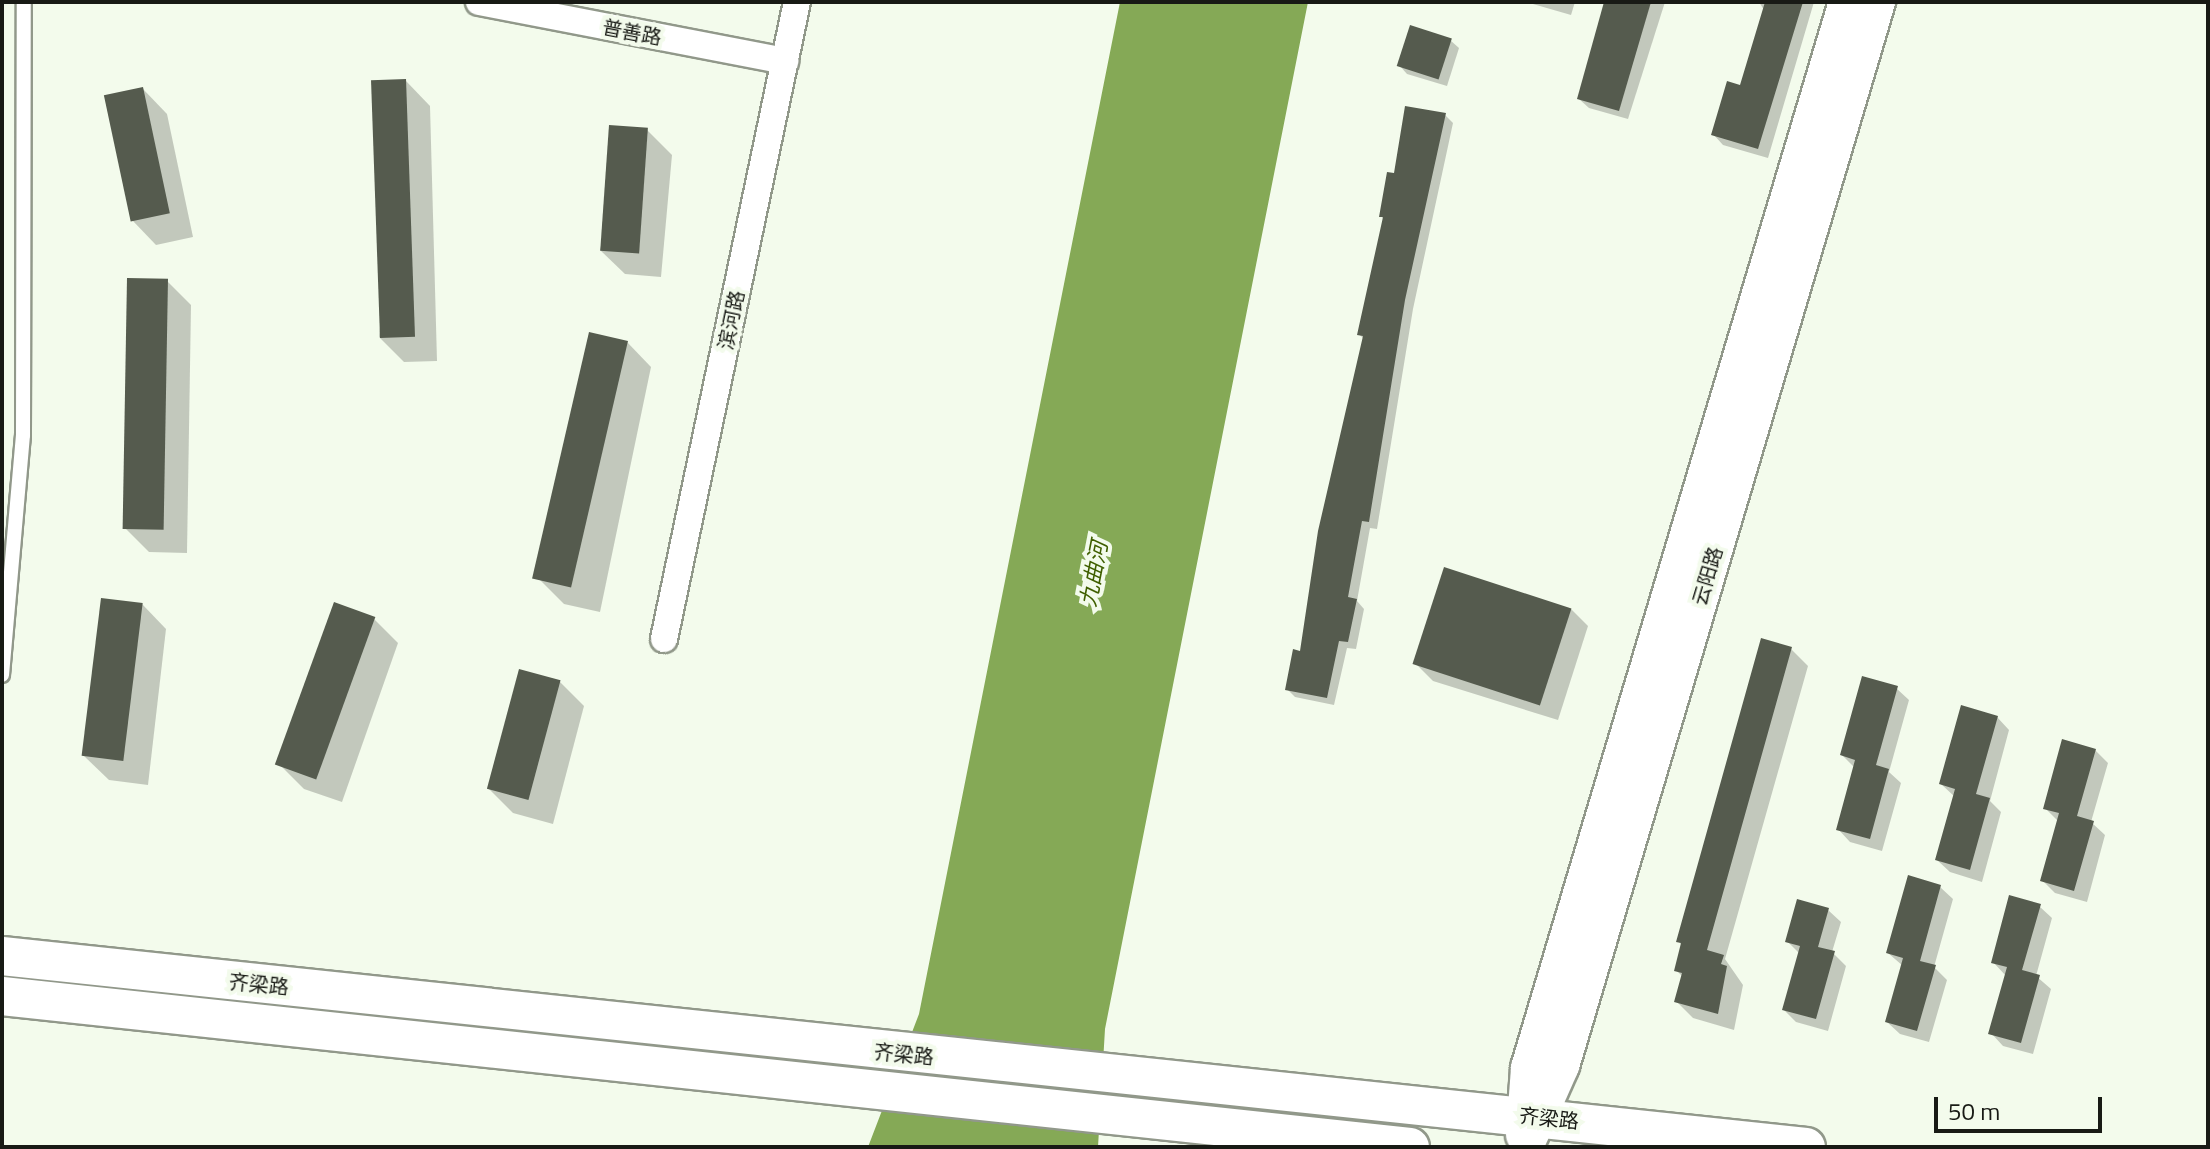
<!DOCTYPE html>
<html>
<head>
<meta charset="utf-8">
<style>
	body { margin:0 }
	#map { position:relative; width:2210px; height:1149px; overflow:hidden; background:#f3fbec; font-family:"Titillium Web","Noto Sans SC",sans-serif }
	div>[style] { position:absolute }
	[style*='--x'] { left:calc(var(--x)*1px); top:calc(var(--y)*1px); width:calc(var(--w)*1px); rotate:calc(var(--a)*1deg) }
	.water>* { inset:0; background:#85a956 }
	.shadow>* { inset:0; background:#0003 }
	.building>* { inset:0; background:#555b4e; transform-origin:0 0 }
	.roads { filter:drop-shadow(2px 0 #91988a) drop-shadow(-2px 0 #91988a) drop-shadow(0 2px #91988a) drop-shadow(0 -2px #91988a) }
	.service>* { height:14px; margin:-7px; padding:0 7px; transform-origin:7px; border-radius:7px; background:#fff }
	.minor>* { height:26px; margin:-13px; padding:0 13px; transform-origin:13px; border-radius:13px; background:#fff }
	.tertiary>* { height:34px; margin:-17px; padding:0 17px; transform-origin:17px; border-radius:17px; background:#fff }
	.secondary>* { height:38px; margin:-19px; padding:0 19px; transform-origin:19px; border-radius:19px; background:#fff }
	span { translate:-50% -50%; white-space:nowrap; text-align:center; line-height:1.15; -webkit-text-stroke:8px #f3fbec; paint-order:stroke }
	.street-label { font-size:20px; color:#181a15 }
	.water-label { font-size:22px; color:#3f5f00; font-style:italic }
	.frame { position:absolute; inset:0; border:4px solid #181a15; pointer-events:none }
	.scale { position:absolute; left:1934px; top:1097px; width:168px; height:36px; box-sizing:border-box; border:4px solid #181a15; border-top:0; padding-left:10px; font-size:24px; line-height:28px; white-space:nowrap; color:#181a15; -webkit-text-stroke:6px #f3fbec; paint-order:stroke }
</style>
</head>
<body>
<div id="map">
	<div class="water">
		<div style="clip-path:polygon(1120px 2px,1308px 2px,1105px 1029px,1098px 1147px,868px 1147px,919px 1014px)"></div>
	</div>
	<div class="shadow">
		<div style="clip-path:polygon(1526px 2px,1575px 2px,1571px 15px)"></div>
		<div style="clip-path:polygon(1609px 2px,1665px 2px,1628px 119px,1589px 108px,1579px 99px)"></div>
		<div style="clip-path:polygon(1814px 2px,1768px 158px,1723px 145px,1713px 134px,1741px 88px,1764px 10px,1759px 2px)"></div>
		<div style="clip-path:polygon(1450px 40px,1459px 48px,1447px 86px,1407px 74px,1399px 65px)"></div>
		<div style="clip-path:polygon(406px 81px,430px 106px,437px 361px,404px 362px,379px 337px)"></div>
		<div style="clip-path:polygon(143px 89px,167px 114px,193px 237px,156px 245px,132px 220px)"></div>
		<div style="clip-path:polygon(1445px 115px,1453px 123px,1413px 309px,1377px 529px,1370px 528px,1357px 601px,1364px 609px,1356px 649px,1347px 648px,1334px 705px,1295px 697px,1287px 689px,1302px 653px,1364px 339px,1359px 334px,1384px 220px,1381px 216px,1395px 175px)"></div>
		<div style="clip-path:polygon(647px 130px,672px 155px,661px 277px,625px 274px,600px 250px)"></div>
		<div style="clip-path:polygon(167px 281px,191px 305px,187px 553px,149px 552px,125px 528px)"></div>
		<div style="clip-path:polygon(627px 342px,651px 367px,600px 612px,564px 604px,539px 579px)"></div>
		<div style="clip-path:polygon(142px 604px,166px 629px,148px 785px,109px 780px,84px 756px)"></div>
		<div style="clip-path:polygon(1571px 609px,1588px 626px,1558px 720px,1433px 681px,1416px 664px)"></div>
		<div style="clip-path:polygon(373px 618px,398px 643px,342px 802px,304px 789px,279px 764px)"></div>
		<div style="clip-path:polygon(1791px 649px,1808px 666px,1725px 959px,1743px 985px,1734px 1030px,1693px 1018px,1676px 1001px,1683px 977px,1676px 970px,1683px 946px,1678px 941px)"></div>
		<div style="clip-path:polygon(560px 682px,584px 706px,553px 824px,513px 813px,489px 789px)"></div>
		<div style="clip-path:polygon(1896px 688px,1909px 700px,1889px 772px,1901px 783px,1882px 851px,1850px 842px,1838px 829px,1855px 768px,1842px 755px)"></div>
		<div style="clip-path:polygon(1997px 717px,2009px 730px,1990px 801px,2001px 812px,1982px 882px,1950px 872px,1937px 860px,1955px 797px,1941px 784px)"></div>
		<div style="clip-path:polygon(2095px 750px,2108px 763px,2091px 822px,2105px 835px,2087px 902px,2055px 893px,2043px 881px,2059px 822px,2045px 808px)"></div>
		<div style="clip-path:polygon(1940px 887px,1953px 899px,1934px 967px,1947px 980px,1929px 1042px,1900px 1034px,1887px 1022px,1903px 966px,1888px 953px)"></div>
		<div style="clip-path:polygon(2039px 906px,2052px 918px,2036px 976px,2051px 989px,2033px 1054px,2003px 1046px,1991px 1033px,2006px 976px,1993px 962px)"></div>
		<div style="clip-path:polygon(1828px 910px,1841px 922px,1832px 952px,1846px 966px,1828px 1031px,1796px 1022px,1784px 1010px,1799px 953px,1787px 941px)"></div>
	</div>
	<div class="building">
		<div style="clip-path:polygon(1604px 2px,1651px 2px,1619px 111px,1577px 99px)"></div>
		<div style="clip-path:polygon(1765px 2px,1803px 2px,1758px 149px,1711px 135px,1727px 81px,1740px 85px)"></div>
		<div style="left:1410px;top:25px;width:44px;height:43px;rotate:18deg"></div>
		<div style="left:406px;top:79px;width:258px;height:35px;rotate:88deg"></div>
		<div style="left:143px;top:87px;width:129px;height:40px;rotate:78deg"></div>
		<div style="clip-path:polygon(1405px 106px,1446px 113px,1405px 300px,1369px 522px,1362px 521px,1348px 597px,1357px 599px,1348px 642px,1339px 641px,1327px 698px,1285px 690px,1293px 649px,1300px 651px,1318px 531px,1363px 336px,1357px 335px,1383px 217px,1379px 217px,1387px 172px,1394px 173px)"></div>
		<div style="left:609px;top:125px;width:39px;height:126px;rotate:4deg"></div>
		<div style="left:127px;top:278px;width:41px;height:251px;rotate:1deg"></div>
		<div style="left:589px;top:332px;width:40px;height:253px;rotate:13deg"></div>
		<div style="left:1444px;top:567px;width:134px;height:102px;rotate:18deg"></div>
		<div style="left:101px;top:598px;width:42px;height:159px;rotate:7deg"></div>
		<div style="left:334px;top:602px;width:44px;height:173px;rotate:20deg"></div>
		<div style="clip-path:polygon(1761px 638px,1792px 647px,1707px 950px,1724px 955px,1721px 964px,1727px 966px,1718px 1014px,1674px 1002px,1682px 973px,1674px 971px,1681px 943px,1676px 942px)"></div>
		<div style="left:519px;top:669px;width:43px;height:124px;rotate:15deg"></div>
		<div style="clip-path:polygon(1862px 676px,1898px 686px,1876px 765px,1889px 769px,1870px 839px,1836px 830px,1855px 760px,1840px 755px)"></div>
		<div style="clip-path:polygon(1961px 705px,1998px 716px,1976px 794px,1990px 798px,1970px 870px,1935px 860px,1955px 789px,1939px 784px)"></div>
		<div style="clip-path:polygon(2062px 739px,2096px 749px,2077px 816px,2094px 821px,2074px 891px,2040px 881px,2059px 813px,2043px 809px)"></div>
		<div style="clip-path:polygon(1908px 875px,1941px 885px,1920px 961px,1936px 965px,1917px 1031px,1885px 1022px,1903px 958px,1886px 953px)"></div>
		<div style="clip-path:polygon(2009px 895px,2041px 904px,2022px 970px,2040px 975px,2021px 1043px,1988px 1034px,2007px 967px,1991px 963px)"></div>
		<div style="clip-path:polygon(1797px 899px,1829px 908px,1818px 947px,1835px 951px,1816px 1019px,1782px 1010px,1800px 946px,1785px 942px)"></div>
	</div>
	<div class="roads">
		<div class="service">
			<div style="--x:2;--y:675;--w:241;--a:-85"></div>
			<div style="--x:23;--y:435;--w:433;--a:-89.9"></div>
		</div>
		<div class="minor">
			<div style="--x:479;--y:2;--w:312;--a:10.9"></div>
			<div style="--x:664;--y:639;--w:651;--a:-78.21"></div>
		</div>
		<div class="tertiary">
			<div style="--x:1523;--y:1135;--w:67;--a:-85.7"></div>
			<div style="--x:1528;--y:1068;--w:1112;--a:-73.39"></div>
			<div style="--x:1526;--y:1147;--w:89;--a:-66"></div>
			<div style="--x:1562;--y:1066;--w:1110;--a:-73.46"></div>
		</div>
		<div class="secondary">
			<div style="--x:2;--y:956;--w:1814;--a:6.04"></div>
			<div style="--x:2;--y:996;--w:1416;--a:6.12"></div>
		</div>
	</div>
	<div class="street-label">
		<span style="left:632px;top:32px;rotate:11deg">普善路</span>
		<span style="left:731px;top:320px;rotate:-78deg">滨河路</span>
		<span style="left:1707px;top:576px;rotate:-73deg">云阳路</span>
		<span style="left:259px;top:984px;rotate:6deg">齐梁路</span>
		<span style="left:904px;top:1054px;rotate:6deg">齐梁路</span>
		<span style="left:1549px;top:1118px;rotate:6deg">齐梁路</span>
	</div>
	<div class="water-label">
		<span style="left:1094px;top:574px;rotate:-79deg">九曲河</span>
	</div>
	<div class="frame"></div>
	<div class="scale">50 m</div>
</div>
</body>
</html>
